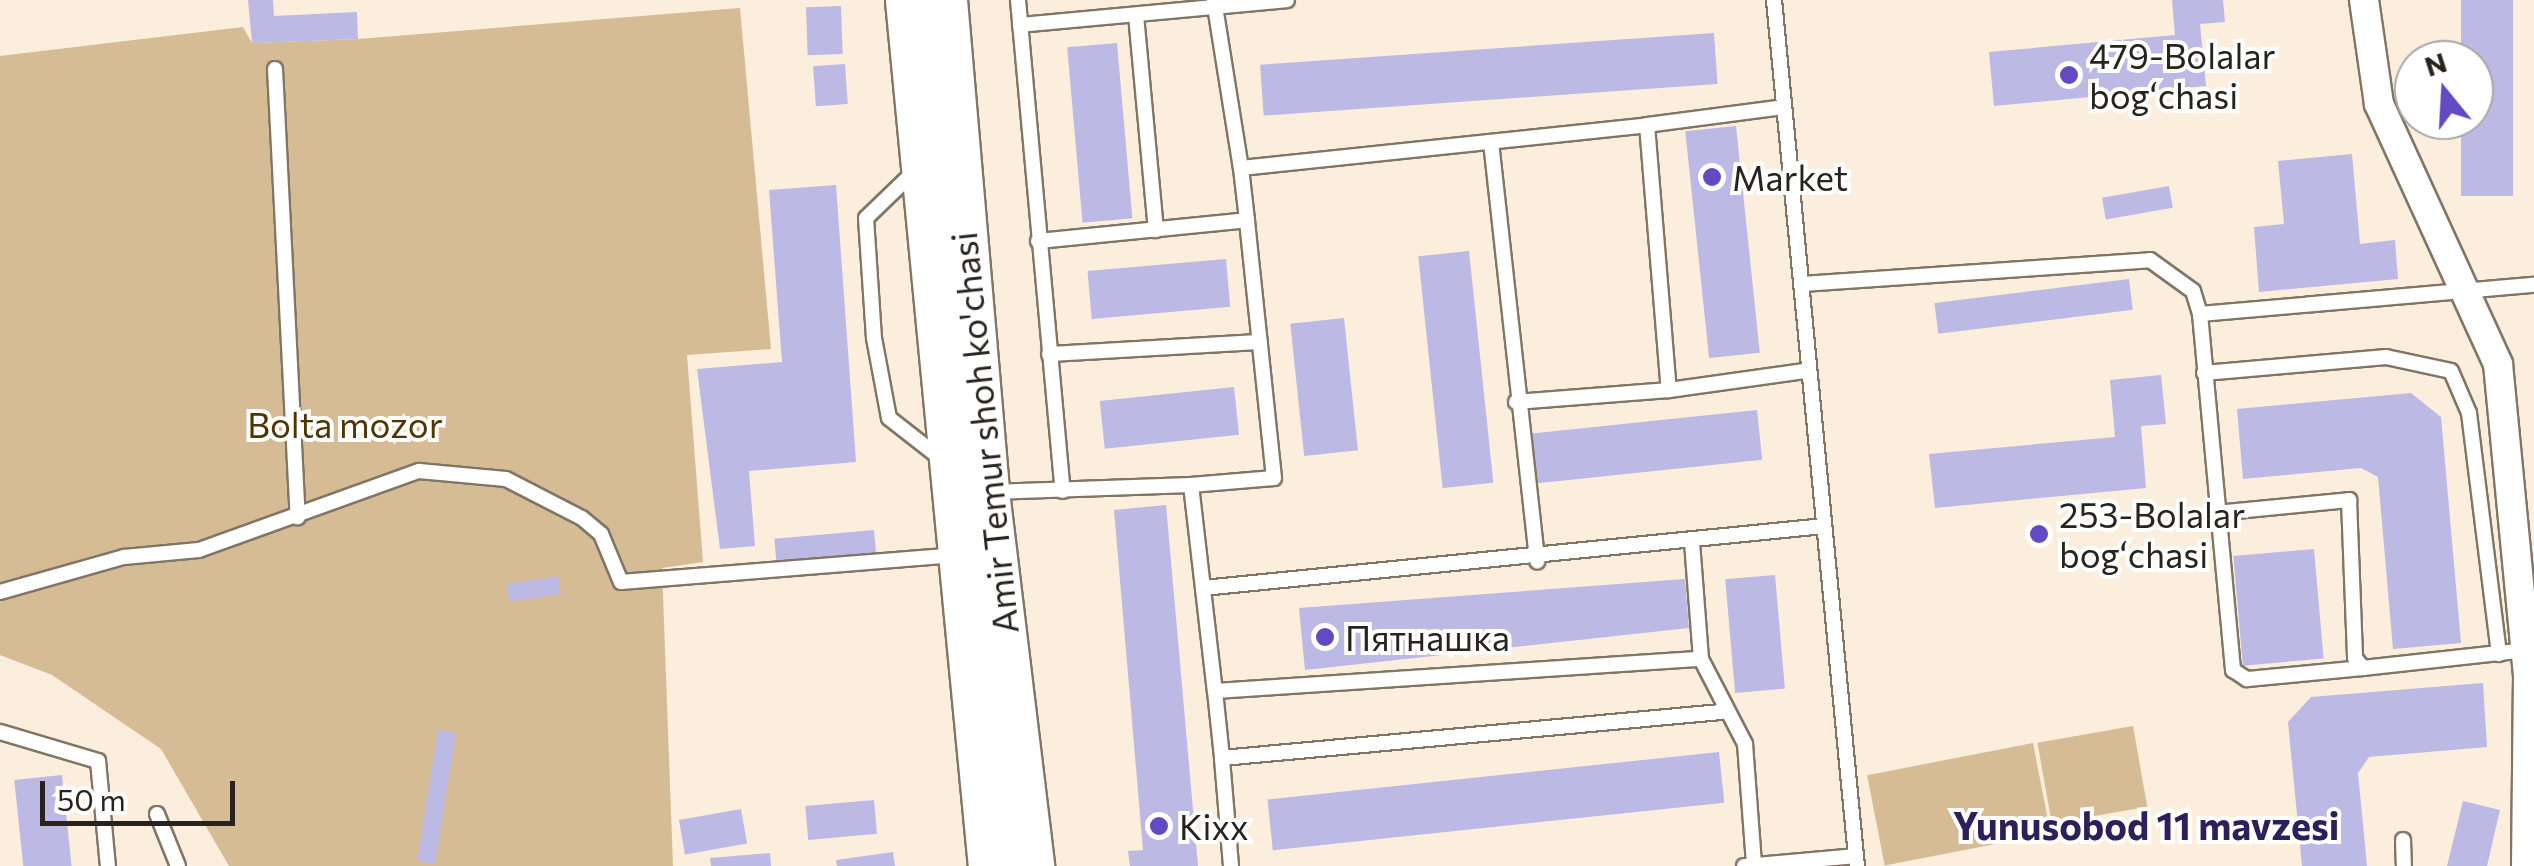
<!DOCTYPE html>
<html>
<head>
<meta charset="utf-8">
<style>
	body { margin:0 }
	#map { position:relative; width:2534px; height:866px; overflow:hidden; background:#fbeedc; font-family:Commissioner,sans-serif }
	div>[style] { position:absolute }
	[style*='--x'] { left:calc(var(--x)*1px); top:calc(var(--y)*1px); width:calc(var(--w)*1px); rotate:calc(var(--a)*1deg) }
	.green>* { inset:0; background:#d5bc95; transform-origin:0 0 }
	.building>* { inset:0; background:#bcb9e4; transform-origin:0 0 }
	.roads { filter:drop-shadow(2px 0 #817666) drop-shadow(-2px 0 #817666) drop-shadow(0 2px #817666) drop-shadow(0 -2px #817666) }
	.service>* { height:14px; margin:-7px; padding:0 7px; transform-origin:7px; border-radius:7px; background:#fff }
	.minor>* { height:28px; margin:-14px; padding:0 14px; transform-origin:14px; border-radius:14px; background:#fff }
	.primary>* { height:45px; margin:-22.5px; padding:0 22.5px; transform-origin:22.5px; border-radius:22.5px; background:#fff }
	.dots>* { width:28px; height:28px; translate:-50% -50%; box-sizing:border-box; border:5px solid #fff; border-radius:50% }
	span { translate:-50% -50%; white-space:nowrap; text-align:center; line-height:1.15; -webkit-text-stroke:8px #fff; paint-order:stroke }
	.poi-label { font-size:35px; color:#28231d }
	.left { translate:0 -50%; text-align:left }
	.park-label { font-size:35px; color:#4f3501 }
	.street-label { font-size:35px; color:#28231d }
	.neighbourhood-label { font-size:38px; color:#2c205a; font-weight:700 }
	.north { position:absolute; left:2394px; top:40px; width:100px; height:100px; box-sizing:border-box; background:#fff; border:2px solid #a9a7a5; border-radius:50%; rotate:342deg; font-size:28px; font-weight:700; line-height:40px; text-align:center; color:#28231d }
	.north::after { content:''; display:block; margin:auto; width:35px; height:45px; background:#6349c2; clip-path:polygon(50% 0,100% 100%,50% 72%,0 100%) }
	.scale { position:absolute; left:40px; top:781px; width:195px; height:45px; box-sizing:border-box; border:5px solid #28231d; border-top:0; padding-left:12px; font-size:30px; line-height:35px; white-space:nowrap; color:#28231d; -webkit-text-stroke:8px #fff; paint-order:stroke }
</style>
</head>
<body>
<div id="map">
	<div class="green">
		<div style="clip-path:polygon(740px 8px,771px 349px,687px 355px,703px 562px,662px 568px,673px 866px,229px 866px,161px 749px,52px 675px,0 655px,0 56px,243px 27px,252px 43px,358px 39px)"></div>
		<div style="left:2133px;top:726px;width:82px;height:97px;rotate:80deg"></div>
		<div style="left:2033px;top:743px;width:92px;height:169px;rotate:79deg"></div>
	</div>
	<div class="building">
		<div style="clip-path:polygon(248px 0,273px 0,274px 16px,357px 12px,358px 39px,252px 43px)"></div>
		<div style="clip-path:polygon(2172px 0,2223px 0,2225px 22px,2200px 24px,2206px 86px,1994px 106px,1989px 52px,2175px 35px)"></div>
		<div style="left:2461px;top:0;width:52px;height:196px"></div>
		<div style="left:841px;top:6px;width:48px;height:35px;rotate:88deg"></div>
		<div style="left:1714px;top:33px;width:51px;height:455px;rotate:86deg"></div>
		<div style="left:1117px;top:43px;width:176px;height:50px;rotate:85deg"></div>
		<div style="left:845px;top:64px;width:40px;height:32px;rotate:86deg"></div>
		<div style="left:1736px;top:126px;width:228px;height:51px;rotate:84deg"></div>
		<div style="clip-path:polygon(2352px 154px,2360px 244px,2395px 240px,2398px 279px,2259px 292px,2254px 227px,2284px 224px,2278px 161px)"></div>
		<div style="clip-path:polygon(836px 185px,856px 462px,749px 471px,755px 546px,720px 549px,697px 369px,782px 362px,769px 190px)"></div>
		<div style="left:2169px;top:186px;width:22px;height:68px;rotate:80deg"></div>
		<div style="left:1469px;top:251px;width:233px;height:51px;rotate:84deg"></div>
		<div style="left:1226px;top:259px;width:48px;height:139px;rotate:85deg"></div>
		<div style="left:2129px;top:279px;width:31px;height:196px;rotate:83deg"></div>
		<div style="left:1344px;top:318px;width:133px;height:54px;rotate:84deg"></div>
		<div style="clip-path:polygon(2161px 375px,2166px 424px,2141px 426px,2146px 488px,1935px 508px,1929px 454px,2115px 437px,2110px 380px)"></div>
		<div style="left:1234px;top:387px;width:48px;height:135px;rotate:84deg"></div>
		<div style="clip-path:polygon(2411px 393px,2441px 417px,2461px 643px,2393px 649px,2378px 477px,2361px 468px,2243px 479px,2237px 409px)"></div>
		<div style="left:1757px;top:410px;width:50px;height:226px;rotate:84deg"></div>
		<div style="clip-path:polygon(1166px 505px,1198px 866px,1130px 866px,1128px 851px,1143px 850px,1114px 510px)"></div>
		<div style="left:874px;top:530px;width:23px;height:100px;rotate:85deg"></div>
		<div style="left:2314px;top:549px;width:110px;height:81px;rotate:85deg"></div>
		<div style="left:1775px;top:575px;width:114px;height:50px;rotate:85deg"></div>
		<div style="left:558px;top:576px;width:18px;height:52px;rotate:81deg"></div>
		<div style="clip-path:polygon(1685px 579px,1689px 628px,1305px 670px,1299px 608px)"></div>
		<div style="clip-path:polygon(2483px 683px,2487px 747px,2369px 757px,2358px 773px,2367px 866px,2302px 866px,2288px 722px,2311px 697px)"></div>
		<div style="left:438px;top:730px;width:18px;height:133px;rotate:9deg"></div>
		<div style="left:1719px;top:752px;width:51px;height:454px;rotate:84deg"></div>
		<div style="left:62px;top:775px;width:92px;height:48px;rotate:84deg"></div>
		<div style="left:874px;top:800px;width:34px;height:69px;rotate:85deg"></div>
		<div style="clip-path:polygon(2463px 801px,2500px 810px,2487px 866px,2447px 866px)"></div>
		<div style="left:741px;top:809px;width:35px;height:63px;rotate:80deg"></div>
		<div style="clip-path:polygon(893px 852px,895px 866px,837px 866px,836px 860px)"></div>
		<div style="clip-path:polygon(770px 853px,771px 866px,711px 866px,710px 858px)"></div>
	</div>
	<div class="roads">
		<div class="service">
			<div style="--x:1018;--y:0;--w:493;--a:84.8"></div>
			<div style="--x:1214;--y:0;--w:170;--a:80.9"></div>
			<div style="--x:1241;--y:168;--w:408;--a:-6"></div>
			<div style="--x:1647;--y:125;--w:266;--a:85.3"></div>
			<div style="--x:1669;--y:390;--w:137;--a:-8"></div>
			<div style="--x:1774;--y:0;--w:870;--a:84.53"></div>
			<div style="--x:1136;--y:15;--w:216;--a:84.7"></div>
			<div style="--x:1020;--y:25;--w:268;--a:-5.3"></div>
			<div style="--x:275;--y:69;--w:449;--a:87.1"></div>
			<div style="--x:1647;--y:125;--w:138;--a:-7.5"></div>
			<div style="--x:1491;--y:142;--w:422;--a:83.7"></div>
			<div style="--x:918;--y:168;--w:72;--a:136.1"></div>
			<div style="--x:866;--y:218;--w:120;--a:86.2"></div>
			<div style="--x:874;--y:338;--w:81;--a:79.4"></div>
			<div style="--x:889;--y:418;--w:65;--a:38.1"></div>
			<div style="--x:1038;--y:241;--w:210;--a:-5.7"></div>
			<div style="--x:1247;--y:220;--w:52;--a:-96.6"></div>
			<div style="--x:1802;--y:284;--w:349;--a:-3.9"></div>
			<div style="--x:2150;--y:260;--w:53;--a:35.8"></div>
			<div style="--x:2193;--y:291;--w:24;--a:73"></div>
			<div style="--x:2200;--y:314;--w:335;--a:-5"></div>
			<div style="--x:2200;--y:314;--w:358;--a:84.7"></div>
			<div style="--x:2233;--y:670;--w:17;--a:33"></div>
			<div style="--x:2247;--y:679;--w:117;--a:-5.4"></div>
			<div style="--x:1049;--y:354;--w:211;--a:-3.3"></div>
			<div style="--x:2204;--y:373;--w:183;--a:-5"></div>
			<div style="--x:2386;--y:357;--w:66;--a:12.2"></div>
			<div style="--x:2451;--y:371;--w:46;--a:66.8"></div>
			<div style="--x:2469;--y:413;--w:243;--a:82.9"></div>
			<div style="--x:1516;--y:402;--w:153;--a:-4.5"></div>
			<div style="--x:1191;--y:485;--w:83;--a:-4.8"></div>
			<div style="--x:1274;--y:478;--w:259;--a:-96"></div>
			<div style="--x:991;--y:492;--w:200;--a:-2"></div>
			<div style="--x:1191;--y:485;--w:207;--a:83.4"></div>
			<div style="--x:1215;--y:691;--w:487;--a:-3.8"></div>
			<div style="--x:2215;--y:513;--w:135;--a:-5.5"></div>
			<div style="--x:2349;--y:500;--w:158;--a:87.8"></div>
			<div style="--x:2355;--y:658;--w:13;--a:51"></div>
			<div style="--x:2363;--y:668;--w:164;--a:-6.3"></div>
			<div style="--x:1692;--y:542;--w:117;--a:85.6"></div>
			<div style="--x:1701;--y:659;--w:96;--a:62.6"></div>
			<div style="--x:1745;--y:744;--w:121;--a:85.7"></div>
			<div style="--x:1203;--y:588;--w:624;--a:-5.7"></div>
			<div style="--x:0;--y:592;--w:129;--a:-15.8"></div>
			<div style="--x:124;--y:557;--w:75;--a:-5.3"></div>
			<div style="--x:199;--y:550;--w:234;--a:-19.8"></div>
			<div style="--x:419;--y:471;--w:87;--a:5.3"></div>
			<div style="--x:506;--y:479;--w:85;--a:27.2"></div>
			<div style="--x:582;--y:518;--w:25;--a:40"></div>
			<div style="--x:601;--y:534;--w:52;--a:67.4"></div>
			<div style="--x:621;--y:582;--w:335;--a:-4.6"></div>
			<div style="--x:1215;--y:691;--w:67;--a:84"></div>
			<div style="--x:0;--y:732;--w:102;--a:16.5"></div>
			<div style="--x:98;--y:761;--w:105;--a:84.6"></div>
			<div style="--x:157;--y:814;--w:56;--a:68"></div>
			<div style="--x:2403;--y:840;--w:26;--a:88"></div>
			<div style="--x:1231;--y:866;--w:108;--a:-94.8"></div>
			<div style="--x:1222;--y:758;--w:501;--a:-5.27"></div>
			<div style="--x:1744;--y:866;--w:112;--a:-5.1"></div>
		</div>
		<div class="minor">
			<div style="--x:2364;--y:0;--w:105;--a:81.8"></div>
			<div style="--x:2379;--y:104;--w:286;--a:65.4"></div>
			<div style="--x:2498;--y:364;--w:313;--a:84.5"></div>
			<div style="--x:2528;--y:676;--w:190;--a:90.6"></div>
		</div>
		<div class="primary">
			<div style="--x:908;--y:0;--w:870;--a:84.53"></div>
			<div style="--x:944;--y:0;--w:494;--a:85.1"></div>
			<div style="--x:986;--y:492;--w:377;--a:83.1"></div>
		</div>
	</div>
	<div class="dots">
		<div style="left:2069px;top:75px;background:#6349c2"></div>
		<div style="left:1712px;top:177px;background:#6349c2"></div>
		<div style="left:2039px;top:534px;background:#6349c2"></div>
		<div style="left:1325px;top:637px;background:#6349c2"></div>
		<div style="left:1159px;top:826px;background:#6349c2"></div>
	</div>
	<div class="poi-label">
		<span class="left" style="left:2089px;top:75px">479-Bolalar<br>bogʻchasi</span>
		<span class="left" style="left:1732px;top:177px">Market</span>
		<span class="left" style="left:2059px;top:534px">253-Bolalar<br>bogʻchasi</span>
		<span class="left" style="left:1345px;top:637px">Пятнашка</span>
		<span class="left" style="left:1179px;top:826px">Kixx</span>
	</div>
	<div class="park-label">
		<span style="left:345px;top:424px">Bolta mozor</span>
	</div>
	<div class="street-label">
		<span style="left:984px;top:433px;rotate:-96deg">Amir Temur shoh ko'chasi</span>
	</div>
	<div class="neighbourhood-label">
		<span style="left:2146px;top:825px">Yunusobod 11 mavzesi</span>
	</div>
	<div class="north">N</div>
	<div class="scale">50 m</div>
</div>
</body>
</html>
